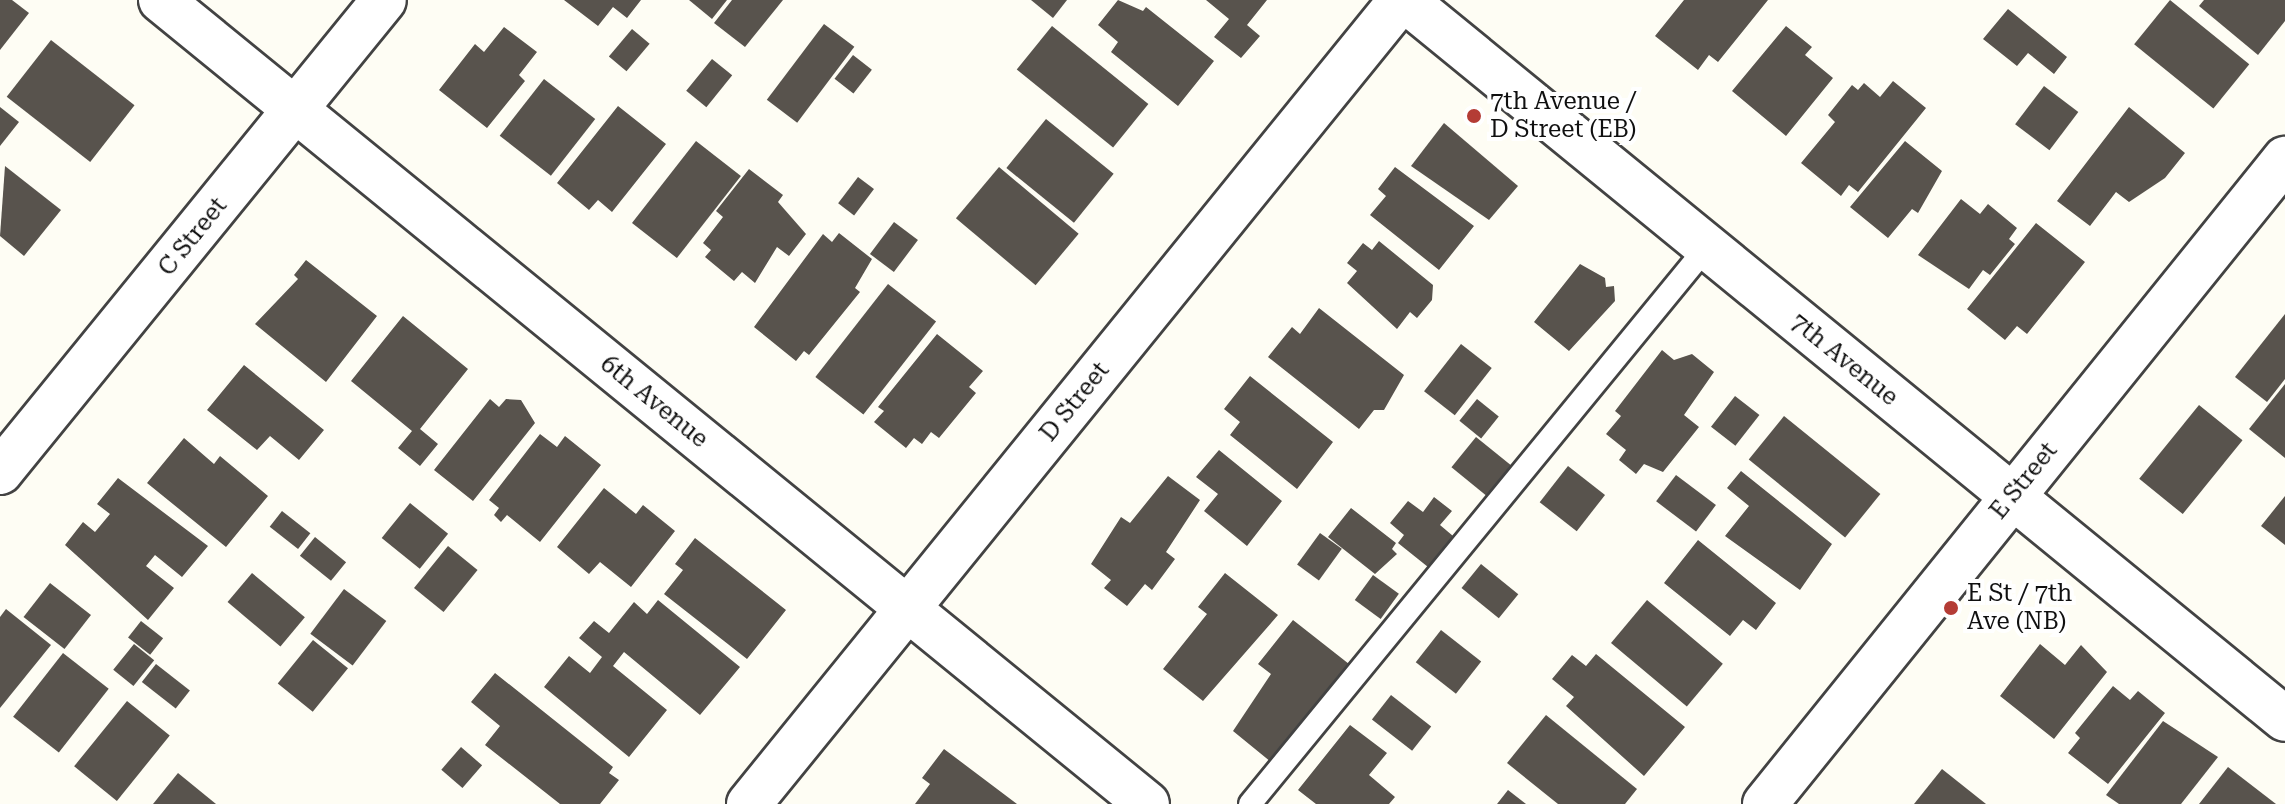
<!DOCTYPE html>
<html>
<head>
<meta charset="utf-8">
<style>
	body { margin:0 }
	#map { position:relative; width:2285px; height:804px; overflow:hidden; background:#fefdf4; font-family:"Roboto Serif",serif }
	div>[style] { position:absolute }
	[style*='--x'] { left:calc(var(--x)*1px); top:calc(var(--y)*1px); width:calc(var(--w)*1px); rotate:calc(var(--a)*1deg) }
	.building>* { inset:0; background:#58534d; transform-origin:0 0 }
	.roads { filter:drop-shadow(2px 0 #434343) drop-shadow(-2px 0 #434343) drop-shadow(0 2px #434343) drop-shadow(0 -2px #434343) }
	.service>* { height:22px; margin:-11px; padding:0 11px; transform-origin:11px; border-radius:11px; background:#fff }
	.minor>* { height:44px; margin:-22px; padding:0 22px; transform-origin:22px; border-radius:22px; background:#fff }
	.tertiary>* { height:44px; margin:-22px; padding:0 22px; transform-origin:22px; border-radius:22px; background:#fff }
	.dots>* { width:22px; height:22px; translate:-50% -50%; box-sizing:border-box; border:4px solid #fff; border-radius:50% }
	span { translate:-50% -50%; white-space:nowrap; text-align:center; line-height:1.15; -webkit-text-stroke:8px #fff; paint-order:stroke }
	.poi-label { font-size:24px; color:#101010 }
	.left { translate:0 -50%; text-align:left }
	.street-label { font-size:24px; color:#101010 }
</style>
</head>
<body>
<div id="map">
	<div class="building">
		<div style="clip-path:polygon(0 0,12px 0,29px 13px,0 50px)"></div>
		<div style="clip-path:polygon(564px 0,641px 0,627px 18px,613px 7px,598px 26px)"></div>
		<div style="clip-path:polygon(689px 0,727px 0,712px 19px)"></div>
		<div style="clip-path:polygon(732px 0,783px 0,745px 47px,714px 23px)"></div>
		<div style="clip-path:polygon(1031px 0,1067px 0,1053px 18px)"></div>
		<div style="clip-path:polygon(1118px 0,1143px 11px,1146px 7px,1214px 61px,1178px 106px,1111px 52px,1118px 42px,1098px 25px)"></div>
		<div style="clip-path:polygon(1206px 0,1267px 0,1247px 25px,1260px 36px,1241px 58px,1214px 37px,1229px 19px)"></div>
		<div style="clip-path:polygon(1684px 0,1768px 0,1718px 62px,1709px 55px,1698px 70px,1655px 36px)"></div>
		<div style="left:2170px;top:0;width:102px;height:57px;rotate:39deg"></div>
		<div style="clip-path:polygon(2204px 0,2285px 0,2285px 21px,2258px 55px,2199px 6px)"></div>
		<div style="clip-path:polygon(2008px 9px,2067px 57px,2054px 74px,2028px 53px,2017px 66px,1983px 39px)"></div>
		<div style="left:824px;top:24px;width:38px;height:95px;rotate:37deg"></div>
		<div style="left:1052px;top:26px;width:124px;height:56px;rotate:39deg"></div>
		<div style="clip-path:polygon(1786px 26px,1812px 47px,1805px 55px,1833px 78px,1786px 136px,1732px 91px)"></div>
		<div style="clip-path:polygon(504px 27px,537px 52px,519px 75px,525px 81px,487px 128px,439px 90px,475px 44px,484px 52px)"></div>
		<div style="left:632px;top:29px;width:23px;height:36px;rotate:40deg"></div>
		<div style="left:51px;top:40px;width:106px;height:72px;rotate:38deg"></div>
		<div style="left:853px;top:55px;width:24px;height:30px;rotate:38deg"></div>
		<div style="left:712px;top:59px;width:26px;height:41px;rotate:39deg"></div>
		<div style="left:544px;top:79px;width:65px;height:72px;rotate:38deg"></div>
		<div style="clip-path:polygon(1893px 81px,1926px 108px,1858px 192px,1849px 185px,1841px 196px,1801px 163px,1835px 122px,1828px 115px,1852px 85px,1858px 90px,1864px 83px,1880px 97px)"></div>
		<div style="left:2044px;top:86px;width:43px;height:48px;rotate:37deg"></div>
		<div style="clip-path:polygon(618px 106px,666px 144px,612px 212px,598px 200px,589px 210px,557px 183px)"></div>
		<div style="clip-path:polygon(0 107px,19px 122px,0 146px)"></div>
		<div style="clip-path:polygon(2129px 107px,2185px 153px,2165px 178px,2129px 202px,2116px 192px,2090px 226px,2057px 201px)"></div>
		<div style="left:1046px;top:119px;width:87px;height:63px;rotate:39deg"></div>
		<div style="clip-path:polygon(1444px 123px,1518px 186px,1489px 220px,1411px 166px)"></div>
		<div style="left:696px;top:141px;width:57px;height:104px;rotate:38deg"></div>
		<div style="clip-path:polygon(1905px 141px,1942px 171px,1918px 213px,1912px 209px,1888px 238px,1850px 207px)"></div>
		<div style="clip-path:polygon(5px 166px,61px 210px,24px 256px,0 236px)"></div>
		<div style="left:999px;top:167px;width:104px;height:67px;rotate:40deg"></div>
		<div style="clip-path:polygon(1395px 167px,1474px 226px,1439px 270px,1370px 215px,1386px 196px,1378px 189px)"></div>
		<div style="clip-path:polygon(749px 169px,783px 195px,778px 202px,806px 234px,789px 256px,777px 247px,755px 283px,742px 272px,734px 281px,705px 257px,711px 250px,703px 243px,723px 217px,716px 211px)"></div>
		<div style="left:858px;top:177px;width:20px;height:33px;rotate:37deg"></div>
		<div style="clip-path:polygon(1961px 199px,1980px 214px,1988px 204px,2017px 228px,2009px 239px,2015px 244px,1990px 275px,1983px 270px,1969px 289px,1918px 255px)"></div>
		<div style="left:894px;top:222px;width:30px;height:40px;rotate:37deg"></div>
		<div style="clip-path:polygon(2036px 223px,2085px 262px,2027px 334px,2017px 326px,2005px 340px,1967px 309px)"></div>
		<div style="clip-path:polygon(839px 233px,872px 259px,855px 288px,860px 292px,809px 355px,804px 351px,796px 361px,754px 327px,823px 234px,832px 242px)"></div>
		<div style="clip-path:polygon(1379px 241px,1433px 285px,1432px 300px,1417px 318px,1410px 312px,1397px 329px,1347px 283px,1357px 271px,1347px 263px,1363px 243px,1372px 250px)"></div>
		<div style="clip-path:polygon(306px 260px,377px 316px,326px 382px,255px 324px,298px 279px,294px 275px)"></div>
		<div style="clip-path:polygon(1580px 264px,1605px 278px,1606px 287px,1614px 286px,1615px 301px,1569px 351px,1534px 322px)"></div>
		<div style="left:888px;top:284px;width:61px;height:118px;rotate:38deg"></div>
		<div style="clip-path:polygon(1319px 308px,1404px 375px,1384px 410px,1374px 410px,1359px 429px,1268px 357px,1292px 327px,1300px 334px)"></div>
		<div style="clip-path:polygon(2285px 314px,2285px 379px,2267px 402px,2235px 377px)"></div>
		<div style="clip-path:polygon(403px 316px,468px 369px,420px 429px,438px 444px,420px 466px,398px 448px,412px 431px,351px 381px)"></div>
		<div style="clip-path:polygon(937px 334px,983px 371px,969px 387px,976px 393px,939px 438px,931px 432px,922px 444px,914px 438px,906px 448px,874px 422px,884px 411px,878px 407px)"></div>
		<div style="left:1461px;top:344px;width:39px;height:60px;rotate:38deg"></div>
		<div style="clip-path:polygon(1662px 350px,1674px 360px,1692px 354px,1714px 372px,1684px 415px,1699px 427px,1663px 472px,1644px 464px,1636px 474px,1619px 460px,1626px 450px,1606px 434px,1621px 416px,1615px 411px)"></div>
		<div style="clip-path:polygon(244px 365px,324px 430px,299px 460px,270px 436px,257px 450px,207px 410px)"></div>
		<div style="clip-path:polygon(1250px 376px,1333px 442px,1297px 489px,1230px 435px,1240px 422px,1224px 409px)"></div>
		<div style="clip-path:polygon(2285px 384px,2285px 458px,2249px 429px)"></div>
		<div style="left:1735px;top:396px;width:31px;height:39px;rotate:38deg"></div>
		<div style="clip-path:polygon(490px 399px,499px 407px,506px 399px,521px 400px,535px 423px,473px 501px,434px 470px)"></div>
		<div style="left:1477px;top:399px;width:28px;height:28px;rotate:39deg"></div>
		<div style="left:2199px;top:405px;width:56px;height:95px;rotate:39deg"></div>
		<div style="left:1784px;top:416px;width:124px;height:56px;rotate:39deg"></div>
		<div style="clip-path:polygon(540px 434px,557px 447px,565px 436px,601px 465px,540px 542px,507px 515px,501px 522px,494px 515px,499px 508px,489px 500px)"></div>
		<div style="left:1476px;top:437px;width:45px;height:39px;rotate:39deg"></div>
		<div style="clip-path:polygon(184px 438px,214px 464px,220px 456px,268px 496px,226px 547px,147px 483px)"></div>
		<div style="clip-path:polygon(1219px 450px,1282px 501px,1247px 546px,1204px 511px,1218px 494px,1196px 477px)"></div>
		<div style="left:1568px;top:466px;width:47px;height:46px;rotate:38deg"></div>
		<div style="clip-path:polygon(1741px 471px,1832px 544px,1800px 590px,1725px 536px,1749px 506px,1727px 488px)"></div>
		<div style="left:1676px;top:475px;width:50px;height:33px;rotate:37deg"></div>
		<div style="clip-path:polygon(1168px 476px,1200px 500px,1166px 552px,1175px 559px,1152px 590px,1145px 584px,1127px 606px,1104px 588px,1111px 580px,1091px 564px,1121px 517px,1130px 523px)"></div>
		<div style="clip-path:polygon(118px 478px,208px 546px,182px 577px,155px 555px,146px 566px,174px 588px,148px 620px,65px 545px,83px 522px,95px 532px,110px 514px,97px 504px)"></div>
		<div style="clip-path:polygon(604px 488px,636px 514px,643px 505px,675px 531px,631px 587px,600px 562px,589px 574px,557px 547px)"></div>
		<div style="clip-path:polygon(2285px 496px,2285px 545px,2261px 526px)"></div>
		<div style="clip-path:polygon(1434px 497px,1452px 511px,1440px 525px,1453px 536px,1428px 567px,1398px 543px,1404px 535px,1390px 523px,1408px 501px,1423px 512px)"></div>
		<div style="left:410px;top:503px;width:49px;height:45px;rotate:39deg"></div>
		<div style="clip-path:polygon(1351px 508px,1396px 543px,1392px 549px,1397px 554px,1375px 574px,1328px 537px)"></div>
		<div style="left:282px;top:511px;width:36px;height:20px;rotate:38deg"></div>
		<div style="left:1320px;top:533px;width:27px;height:39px;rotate:36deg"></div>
		<div style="left:315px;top:537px;width:40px;height:24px;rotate:39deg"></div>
		<div style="clip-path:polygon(695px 538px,786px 610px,747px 659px,664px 594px,683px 570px,675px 564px)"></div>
		<div style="clip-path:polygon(1698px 540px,1776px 603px,1756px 630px,1743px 620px,1730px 636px,1664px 583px)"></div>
		<div style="left:448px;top:546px;width:38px;height:54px;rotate:39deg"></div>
		<div style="left:1481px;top:564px;width:48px;height:31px;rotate:39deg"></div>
		<div style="left:252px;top:573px;width:69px;height:38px;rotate:40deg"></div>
		<div style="clip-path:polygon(1225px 573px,1278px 615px,1203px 701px,1163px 669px,1207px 614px,1198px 607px)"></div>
		<div style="left:1373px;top:575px;width:32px;height:31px;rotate:36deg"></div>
		<div style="left:50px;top:583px;width:52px;height:43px;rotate:38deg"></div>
		<div style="left:344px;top:589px;width:53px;height:56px;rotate:37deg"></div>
		<div style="clip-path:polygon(658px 600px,740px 667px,700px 715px,624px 652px,613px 666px,667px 710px,629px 757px,544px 687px,569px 656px,590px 673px,602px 657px,579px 638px,594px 621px,609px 633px,634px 602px,647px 614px)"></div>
		<div style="left:1647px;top:600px;width:99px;height:56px;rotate:40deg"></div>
		<div style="clip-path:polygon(6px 609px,51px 645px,0 708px,0 617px)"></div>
		<div style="clip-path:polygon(1293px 620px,1349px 664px,1271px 762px,1233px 731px,1271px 674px,1258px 664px)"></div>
		<div style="left:141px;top:621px;width:28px;height:21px;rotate:38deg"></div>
		<div style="left:1441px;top:630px;width:51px;height:41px;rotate:38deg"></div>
		<div style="left:313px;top:640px;width:45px;height:56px;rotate:39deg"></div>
		<div style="left:134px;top:644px;width:26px;height:33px;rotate:39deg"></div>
		<div style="clip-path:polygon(2040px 644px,2065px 665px,2081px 645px,2107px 672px,2054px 739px,2000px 696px)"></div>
		<div style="left:63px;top:653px;width:58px;height:81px;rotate:38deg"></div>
		<div style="clip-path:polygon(1596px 654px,1685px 727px,1644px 776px,1566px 706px,1574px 697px,1552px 679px,1572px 655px,1586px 666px)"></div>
		<div style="left:156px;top:664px;width:43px;height:23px;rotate:38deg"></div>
		<div style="clip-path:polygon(495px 673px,613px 767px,609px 773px,619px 780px,600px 804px,560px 804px,485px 745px,500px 726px,471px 702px)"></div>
		<div style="clip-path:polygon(2113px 686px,2130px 700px,2138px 691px,2165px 713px,2108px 784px,2068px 753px,2080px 738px,2075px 733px)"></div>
		<div style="left:1391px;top:695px;width:51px;height:31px;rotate:38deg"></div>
		<div style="left:127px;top:701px;width:55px;height:84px;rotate:39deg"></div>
		<div style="clip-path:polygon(1546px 715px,1637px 789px,1625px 804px,1558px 804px,1507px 763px)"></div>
		<div style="clip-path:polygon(2163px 721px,2218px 757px,2181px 804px,2119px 804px,2106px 795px)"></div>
		<div style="clip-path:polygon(1350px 725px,1387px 753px,1369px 775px,1395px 797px,1389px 804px,1316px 804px,1298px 790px)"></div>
		<div style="left:461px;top:747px;width:28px;height:30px;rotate:41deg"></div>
		<div style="clip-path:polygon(944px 749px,1017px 804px,915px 804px,930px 784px,922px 778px)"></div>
		<div style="clip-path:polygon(2228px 767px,2276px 804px,2199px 804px)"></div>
		<div style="clip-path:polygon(1942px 769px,1986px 804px,1914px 804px)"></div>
		<div style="clip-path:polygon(178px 773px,216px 804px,153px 804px)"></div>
		<div style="clip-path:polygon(1508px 790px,1526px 804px,1497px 804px)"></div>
	</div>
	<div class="roads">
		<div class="service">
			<div style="--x:1250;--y:804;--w:719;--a:-50.64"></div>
		</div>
		<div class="minor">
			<div style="--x:161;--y:0;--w:1272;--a:39.19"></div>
			<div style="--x:1405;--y:0;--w:1136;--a:39.25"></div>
			<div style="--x:0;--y:472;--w:608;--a:-50.87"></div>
			<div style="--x:749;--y:804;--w:1035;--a:-50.96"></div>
		</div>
		<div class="tertiary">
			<div style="--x:1765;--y:804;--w:829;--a:-51.12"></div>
		</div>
	</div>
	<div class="dots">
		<div style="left:1474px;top:116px;background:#b43c35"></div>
		<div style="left:1951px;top:608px;background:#b43c35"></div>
	</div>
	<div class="poi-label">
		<span class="left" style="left:1490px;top:116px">7th Avenue /<br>D Street (EB)</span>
		<span class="left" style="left:1967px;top:608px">E St / 7th<br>Ave (NB)</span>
	</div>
	<div class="street-label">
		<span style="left:193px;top:237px;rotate:-51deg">C Street</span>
		<span style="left:1844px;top:360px;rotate:39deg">7th Avenue</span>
		<span style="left:654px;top:402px;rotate:39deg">6th Avenue</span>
		<span style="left:1075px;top:402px;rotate:-51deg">D Street</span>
		<span style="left:2024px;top:481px;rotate:-51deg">E Street</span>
	</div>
</div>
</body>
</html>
